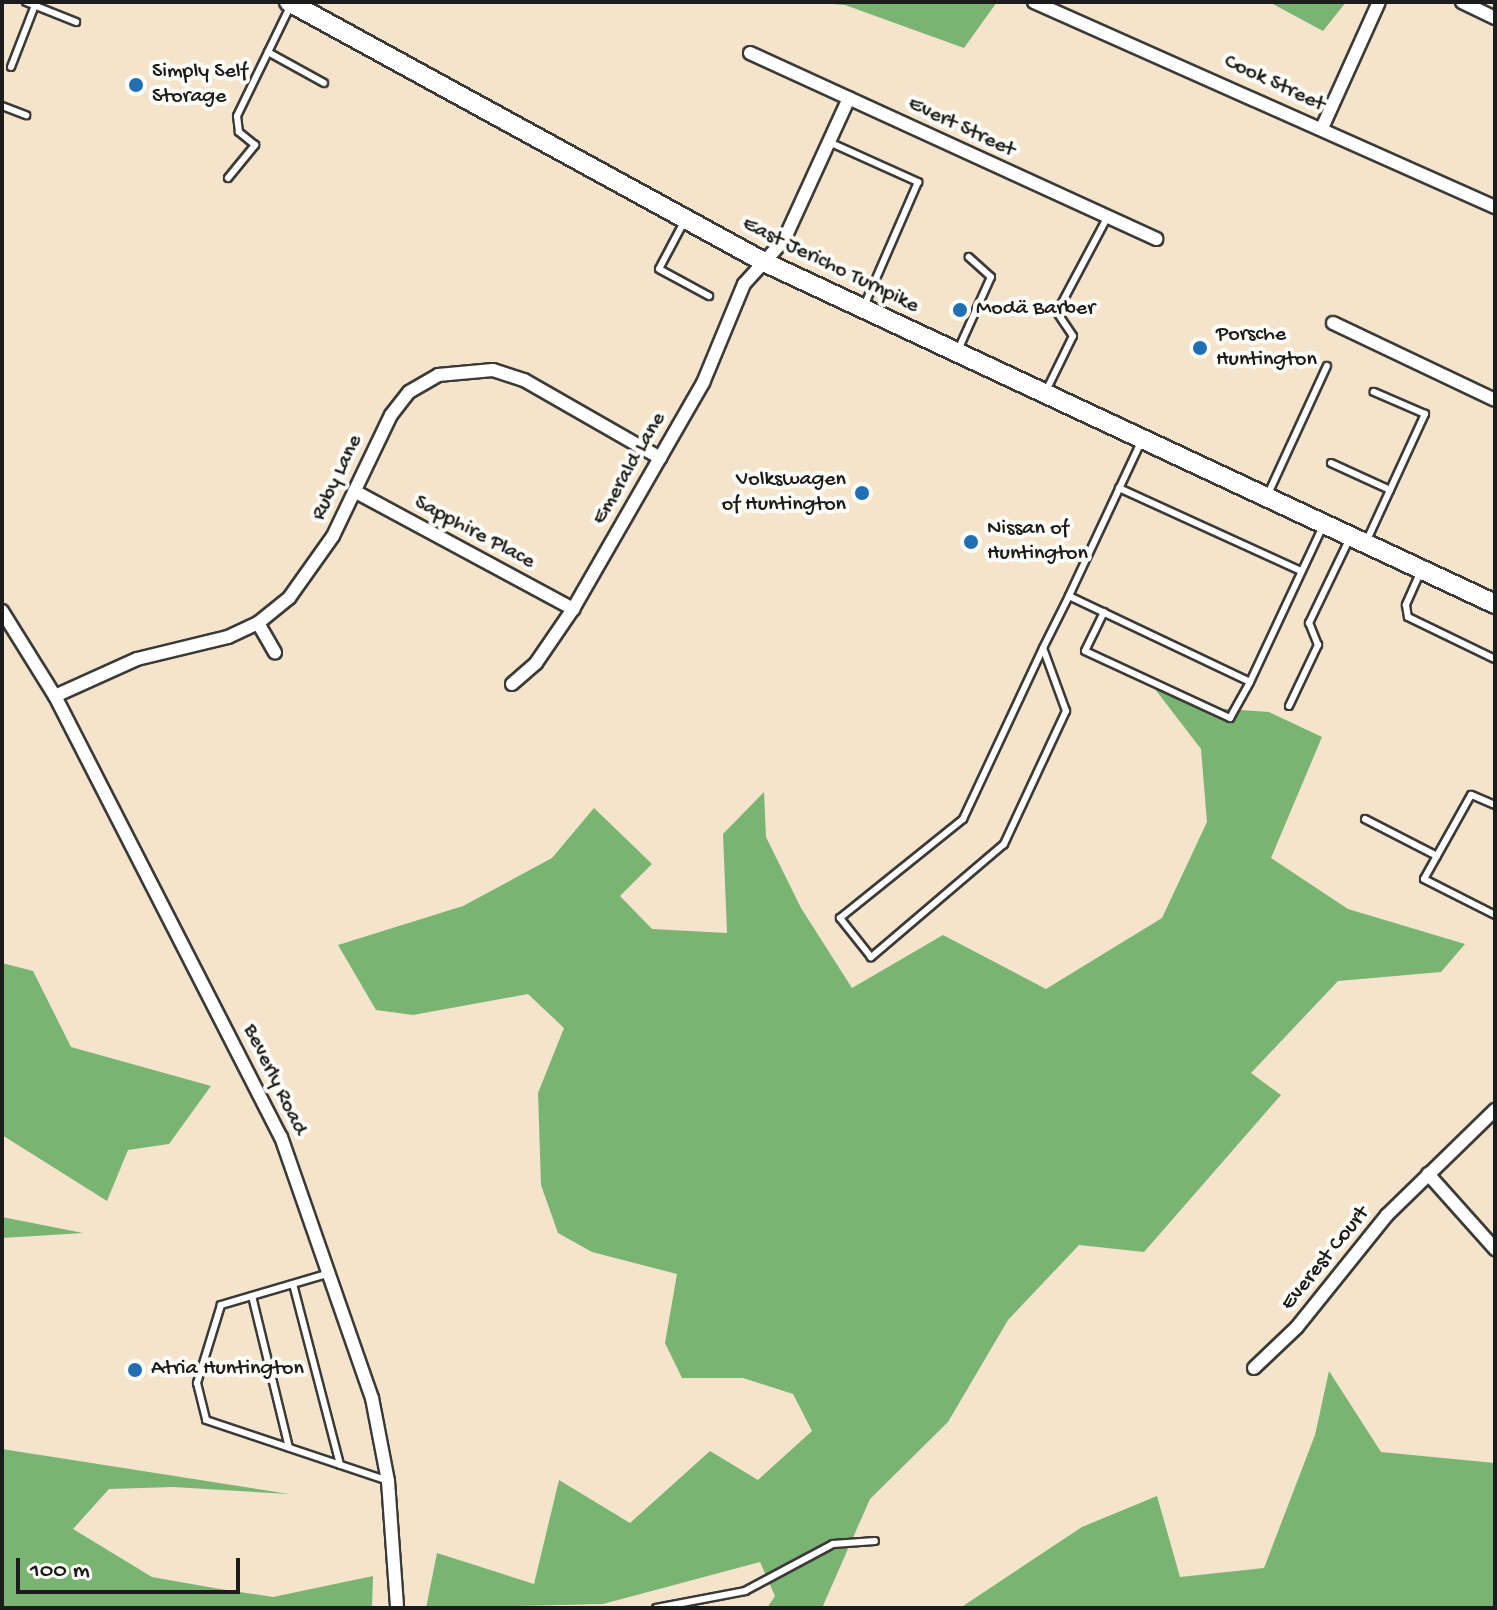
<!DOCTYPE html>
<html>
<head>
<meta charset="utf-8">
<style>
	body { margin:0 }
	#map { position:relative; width:1497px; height:1610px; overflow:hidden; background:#f4e4cb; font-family:"Gochi Hand",sans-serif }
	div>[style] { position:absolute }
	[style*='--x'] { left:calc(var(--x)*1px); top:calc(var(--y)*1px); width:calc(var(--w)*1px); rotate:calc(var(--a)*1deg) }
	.forest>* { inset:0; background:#7ab473 }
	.roads { filter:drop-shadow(2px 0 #3c3a36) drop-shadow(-2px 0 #3c3a36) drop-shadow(0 2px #3c3a36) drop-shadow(0 -2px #3c3a36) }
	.service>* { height:6px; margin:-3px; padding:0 3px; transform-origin:3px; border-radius:3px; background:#fff }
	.minor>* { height:12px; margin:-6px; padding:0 6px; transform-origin:6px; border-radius:6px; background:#fff }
	.primary>* { height:18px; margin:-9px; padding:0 9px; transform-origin:9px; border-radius:9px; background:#fff }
	.dots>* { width:22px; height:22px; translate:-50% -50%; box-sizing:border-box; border:4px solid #fdfcf7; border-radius:50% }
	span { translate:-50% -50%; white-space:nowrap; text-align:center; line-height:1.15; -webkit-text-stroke:8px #fdfcf7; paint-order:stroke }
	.poi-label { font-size:22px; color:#1c1c1c }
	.left { translate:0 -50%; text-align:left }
	.right { translate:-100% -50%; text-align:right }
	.street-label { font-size:22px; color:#1c1c1c }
	.frame { position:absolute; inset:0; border:4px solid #1c1c1c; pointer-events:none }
	.scale { position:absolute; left:16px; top:1558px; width:224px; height:36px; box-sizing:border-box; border:4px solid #1c1c1c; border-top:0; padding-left:10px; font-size:24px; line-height:28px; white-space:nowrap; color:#1c1c1c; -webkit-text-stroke:6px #fdfcf7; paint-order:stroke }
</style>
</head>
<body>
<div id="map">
	<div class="forest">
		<div style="clip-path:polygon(807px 2px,997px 2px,964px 48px,845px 5px)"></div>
		<div style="clip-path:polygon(1269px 2px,1346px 2px,1323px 31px)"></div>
		<div style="clip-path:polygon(1151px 684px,1212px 708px,1269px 712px,1322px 737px,1271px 858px,1348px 909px,1465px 944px,1441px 972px,1338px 981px,1251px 1073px,1281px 1095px,1144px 1252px,1079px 1245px,1008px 1320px,948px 1422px,870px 1499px,822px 1608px,767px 1608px,775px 1596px,760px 1562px,603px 1604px,426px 1608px,437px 1553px,534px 1584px,559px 1480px,630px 1523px,710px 1451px,758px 1480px,812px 1431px,793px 1394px,743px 1378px,682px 1378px,665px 1343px,677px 1274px,592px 1252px,558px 1233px,541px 1185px,538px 1093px,564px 1028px,528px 994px,413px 1015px,376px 1010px,338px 945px,463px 906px,552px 858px,594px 808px,652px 864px,620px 896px,652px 929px,727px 933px,723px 834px,764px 792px,766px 837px,801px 908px,852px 988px,943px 935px,1046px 989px,1162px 918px,1207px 822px,1201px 749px)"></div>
		<div style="clip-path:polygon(2px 963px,33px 971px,71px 1047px,211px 1086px,169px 1144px,128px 1150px,107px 1201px,2px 1135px)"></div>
		<div style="clip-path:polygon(2px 1217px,83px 1233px,2px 1238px)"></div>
		<div style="clip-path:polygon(1329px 1371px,1381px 1452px,1495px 1463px,1495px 1608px,960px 1608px,1082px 1527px,1157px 1496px,1180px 1577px,1264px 1568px,1315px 1435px)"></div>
		<div style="clip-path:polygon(2px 1449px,289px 1494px,173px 1487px,109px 1489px,73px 1529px,152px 1577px,214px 1588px,273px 1597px,373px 1576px,372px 1608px,2px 1608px)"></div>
	</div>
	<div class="roads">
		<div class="service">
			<div style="--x:26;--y:2;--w:54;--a:21.8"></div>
			<div style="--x:268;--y:52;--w:64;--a:29"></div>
			<div style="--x:11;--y:67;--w:66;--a:-68.8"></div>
			<div style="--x:2;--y:106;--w:26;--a:21"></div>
			<div style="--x:829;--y:142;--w:98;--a:24.2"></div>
			<div style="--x:918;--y:182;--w:135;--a:113.5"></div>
			<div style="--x:228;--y:178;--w:43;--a:-50.7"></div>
			<div style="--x:255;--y:145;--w:21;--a:-141"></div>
			<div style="--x:239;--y:132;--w:16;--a:-97"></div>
			<div style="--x:237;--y:116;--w:121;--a:-64.1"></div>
			<div style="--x:685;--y:220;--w:55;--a:118"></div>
			<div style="--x:659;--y:269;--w:57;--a:28.4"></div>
			<div style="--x:958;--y:350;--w:80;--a:-65.7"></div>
			<div style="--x:991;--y:277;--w:30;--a:-138"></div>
			<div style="--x:1046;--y:391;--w:61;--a:-63.9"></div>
			<div style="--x:1073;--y:336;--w:29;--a:-124"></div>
			<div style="--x:1057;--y:312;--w:106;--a:-62"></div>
			<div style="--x:1141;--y:442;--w:170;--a:115.1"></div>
			<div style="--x:1069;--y:596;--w:200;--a:25.4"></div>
			<div style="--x:1250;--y:682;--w:170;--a:-64.9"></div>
			<div style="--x:1331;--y:463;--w:65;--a:24.6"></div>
			<div style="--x:1119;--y:488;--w:200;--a:24.5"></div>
			<div style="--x:1268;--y:494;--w:141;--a:-65.3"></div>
			<div style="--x:1367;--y:540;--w:139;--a:-65.3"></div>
			<div style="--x:1425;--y:414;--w:56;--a:-156.7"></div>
			<div style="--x:1420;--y:573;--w:35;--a:114"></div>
			<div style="--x:1406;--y:605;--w:12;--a:81"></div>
			<div style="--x:1408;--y:617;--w:97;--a:25.8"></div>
			<div style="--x:1104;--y:612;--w:43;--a:116"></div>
			<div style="--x:1085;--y:651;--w:160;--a:24.8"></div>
			<div style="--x:1230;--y:718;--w:41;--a:-60.9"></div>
			<div style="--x:1043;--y:648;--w:67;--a:69.9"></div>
			<div style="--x:1066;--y:711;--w:147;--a:115"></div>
			<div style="--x:1004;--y:844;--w:175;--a:139.6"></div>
			<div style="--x:871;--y:957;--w:50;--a:-128.5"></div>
			<div style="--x:840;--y:918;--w:158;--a:-38.8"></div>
			<div style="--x:963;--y:819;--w:189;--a:-64.9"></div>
			<div style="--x:1043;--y:648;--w:58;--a:-63.4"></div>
			<div style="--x:1289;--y:706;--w:68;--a:-64.6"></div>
			<div style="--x:1318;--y:645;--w:24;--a:-112"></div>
			<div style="--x:1309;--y:623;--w:92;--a:-64.3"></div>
			<div style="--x:1495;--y:805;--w:26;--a:-157"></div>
			<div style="--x:1471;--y:795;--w:96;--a:119.2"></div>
			<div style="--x:1424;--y:879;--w:80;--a:26.9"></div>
			<div style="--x:1365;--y:819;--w:81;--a:27.2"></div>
			<div style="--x:330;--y:1273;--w:114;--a:163.6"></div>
			<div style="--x:221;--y:1305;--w:82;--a:107.1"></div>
			<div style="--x:197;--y:1383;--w:38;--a:76"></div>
			<div style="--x:206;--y:1420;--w:192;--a:18.5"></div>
			<div style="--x:293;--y:1284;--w:187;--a:75.4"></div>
			<div style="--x:252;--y:1296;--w:156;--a:76.3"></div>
			<div style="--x:656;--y:1608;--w:91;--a:-10.8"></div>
			<div style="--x:745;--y:1591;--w:100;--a:-28.1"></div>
			<div style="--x:833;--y:1544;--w:42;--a:-4.1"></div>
		</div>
		<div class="minor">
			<div style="--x:1034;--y:2;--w:505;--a:23.97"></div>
			<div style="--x:1462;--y:2;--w:37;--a:26"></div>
			<div style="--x:750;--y:53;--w:447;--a:24.6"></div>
			<div style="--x:1322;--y:128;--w:138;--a:-65.7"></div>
			<div style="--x:1333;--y:323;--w:179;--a:25.4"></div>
			<div style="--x:356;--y:492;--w:247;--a:28.3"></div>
			<div style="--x:2;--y:611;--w:100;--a:58.1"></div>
			<div style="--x:55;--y:696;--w:496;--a:62.9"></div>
			<div style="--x:281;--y:1137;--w:276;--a:70.8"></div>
			<div style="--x:372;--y:1398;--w:85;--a:79.1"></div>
			<div style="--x:388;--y:1481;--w:127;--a:85.9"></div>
			<div style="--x:258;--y:623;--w:34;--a:60"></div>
			<div style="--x:512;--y:684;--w:32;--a:-41"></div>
			<div style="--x:536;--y:663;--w:65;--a:-55.6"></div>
			<div style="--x:573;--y:609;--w:261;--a:-60.1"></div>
			<div style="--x:703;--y:383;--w:107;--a:-67.5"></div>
			<div style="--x:744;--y:284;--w:59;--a:-47.7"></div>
			<div style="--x:784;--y:240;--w:156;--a:-65.4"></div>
			<div style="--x:55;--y:696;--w:90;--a:-24.3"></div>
			<div style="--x:137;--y:659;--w:94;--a:-13.6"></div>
			<div style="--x:228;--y:637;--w:33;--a:-25"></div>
			<div style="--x:258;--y:623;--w:40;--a:-39"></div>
			<div style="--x:289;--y:598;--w:76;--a:-54.6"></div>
			<div style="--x:333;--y:536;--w:134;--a:-64.4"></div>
			<div style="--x:391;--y:415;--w:29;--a:-52"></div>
			<div style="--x:409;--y:392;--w:34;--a:-30"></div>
			<div style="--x:438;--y:375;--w:55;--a:-5.2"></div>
			<div style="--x:493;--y:370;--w:33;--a:18"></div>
			<div style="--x:524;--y:380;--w:157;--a:29.8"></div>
			<div style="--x:1428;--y:1174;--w:101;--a:48.2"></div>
			<div style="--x:1254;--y:1368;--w:59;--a:-43.6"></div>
			<div style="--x:1297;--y:1327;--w:144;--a:-51.2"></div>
			<div style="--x:1387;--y:1215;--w:151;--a:-44.2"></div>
		</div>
		<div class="primary">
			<div style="--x:289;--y:2;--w:542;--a:28.69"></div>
			<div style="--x:764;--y:262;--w:807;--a:25.07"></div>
		</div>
	</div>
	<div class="dots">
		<div style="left:136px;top:85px;background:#1f6fb2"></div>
		<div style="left:960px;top:310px;background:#1f6fb2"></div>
		<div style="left:1200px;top:348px;background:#1f6fb2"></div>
		<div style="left:862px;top:493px;background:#1f6fb2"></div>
		<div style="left:971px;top:542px;background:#1f6fb2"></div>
		<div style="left:135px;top:1370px;background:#1f6fb2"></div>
	</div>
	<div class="poi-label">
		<span class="left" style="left:152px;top:85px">Simply Self<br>Storage</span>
		<span class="left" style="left:976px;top:310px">Modä Barber</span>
		<span class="left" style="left:1216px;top:348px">Porsche<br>Huntington</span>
		<span class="right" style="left:846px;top:493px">Volkswagen<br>of Huntington</span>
		<span class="left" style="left:987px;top:542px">Nissan of<br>Huntington</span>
		<span class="left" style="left:151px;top:1370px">Atria Huntington</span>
	</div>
	<div class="street-label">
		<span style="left:1274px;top:84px;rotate:25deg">Cook Street</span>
		<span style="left:961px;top:128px;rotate:25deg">Evert Street</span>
		<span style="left:830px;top:266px;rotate:26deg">East Jericho Turnpike</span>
		<span style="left:630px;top:469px;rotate:-60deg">Emerald Lane</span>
		<span style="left:338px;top:478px;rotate:-65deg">Ruby Lane</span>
		<span style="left:474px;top:533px;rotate:28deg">Sapphire Place</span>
		<span style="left:274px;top:1080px;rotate:64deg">Beverly Road</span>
		<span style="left:1326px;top:1259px;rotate:-51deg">Everest Court</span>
	</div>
	<div class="frame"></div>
	<div class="scale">100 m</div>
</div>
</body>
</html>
